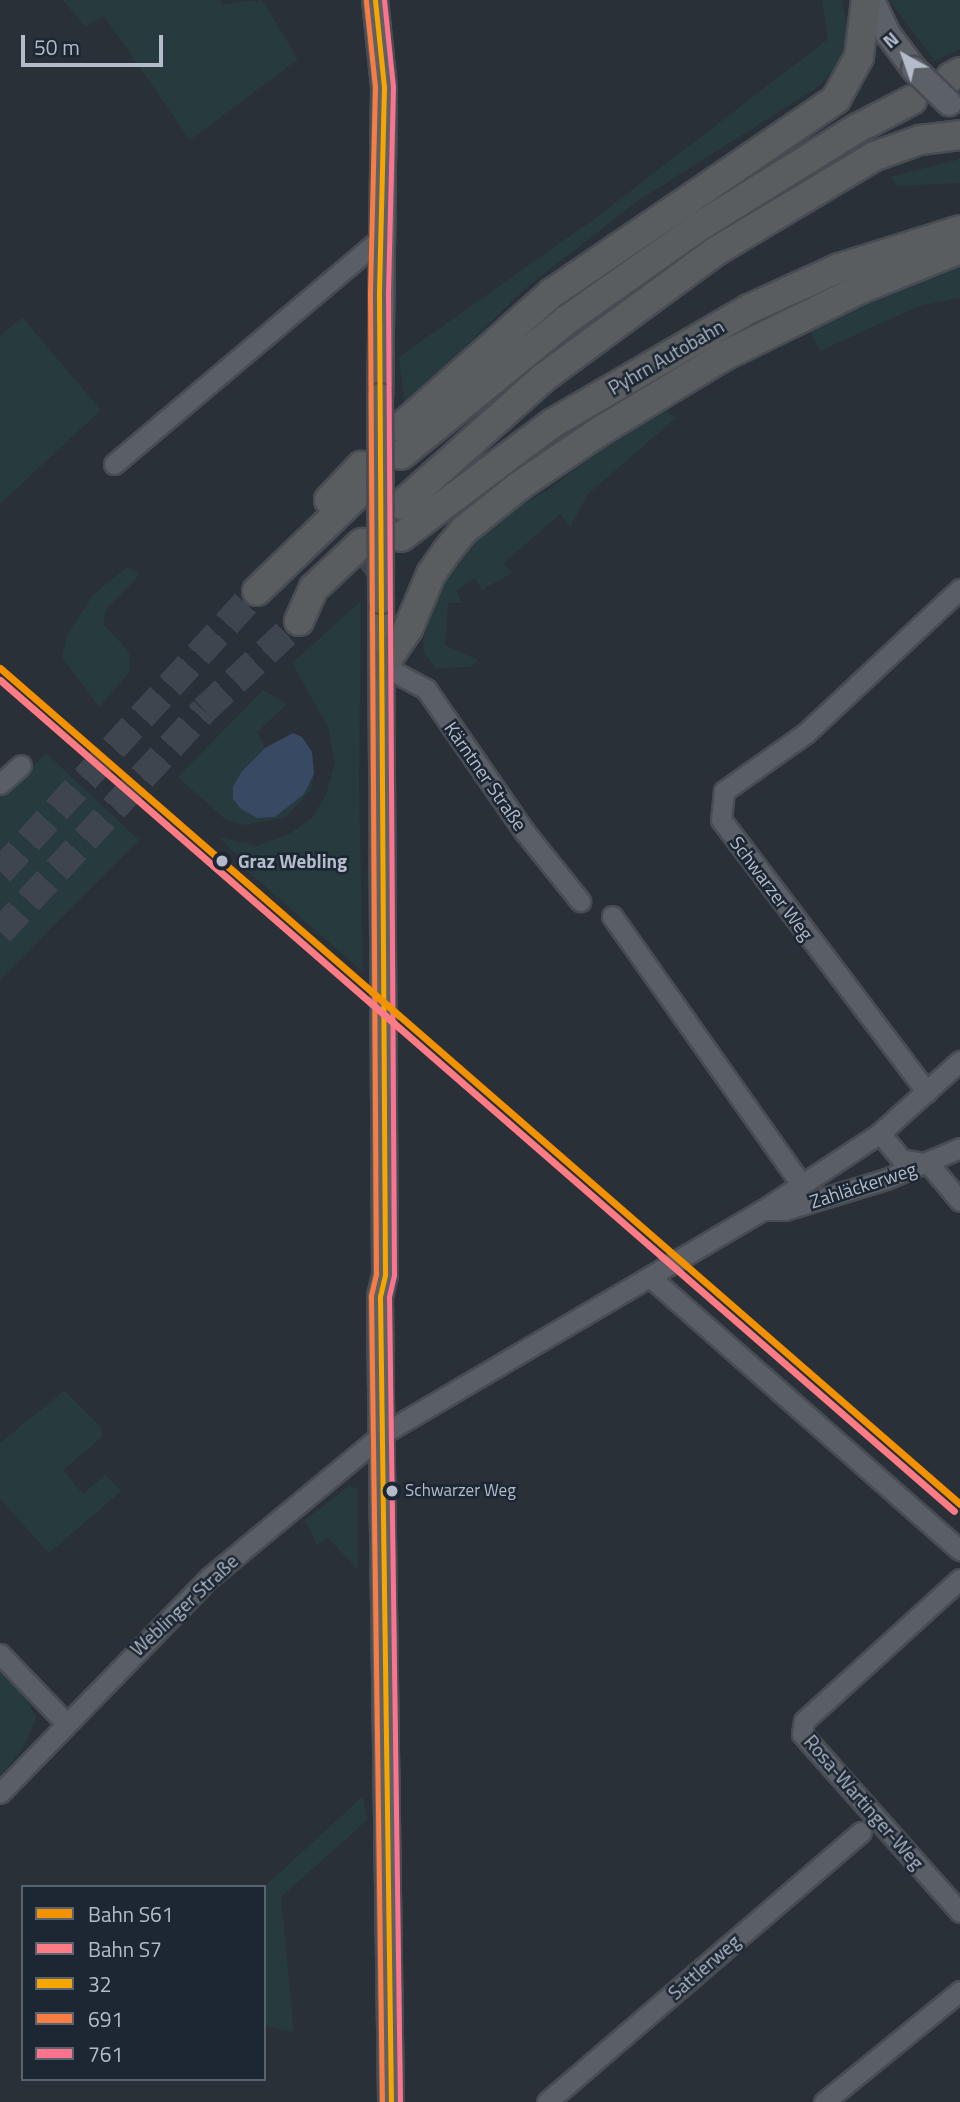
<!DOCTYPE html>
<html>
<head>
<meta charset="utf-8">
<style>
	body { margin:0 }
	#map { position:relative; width:960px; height:2102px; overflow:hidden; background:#2a3038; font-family:"Titillium Web",sans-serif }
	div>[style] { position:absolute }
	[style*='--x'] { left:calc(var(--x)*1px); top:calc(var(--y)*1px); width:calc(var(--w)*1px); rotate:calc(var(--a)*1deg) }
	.green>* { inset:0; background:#273a3e }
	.water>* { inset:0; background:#384963 }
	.highway-tunnel>* { height:28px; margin-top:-14px; transform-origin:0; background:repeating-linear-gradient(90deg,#3f454e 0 28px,transparent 0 42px) }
	.roads { filter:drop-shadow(2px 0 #484c53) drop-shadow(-2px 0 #484c53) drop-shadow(0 2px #484c53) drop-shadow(0 -2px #484c53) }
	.minor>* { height:19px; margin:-9.5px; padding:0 9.5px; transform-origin:9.5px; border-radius:9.5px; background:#5a5e66 }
	.major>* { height:24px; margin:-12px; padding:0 12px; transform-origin:12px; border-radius:12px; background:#5c6168 }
	.highway>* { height:28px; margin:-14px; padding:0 14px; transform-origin:14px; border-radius:14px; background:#5a5d60 }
	.bridges { filter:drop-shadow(2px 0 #484c55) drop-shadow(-2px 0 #484c55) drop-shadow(0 2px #484c55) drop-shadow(0 -2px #484c55) }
	.major-bridge>* { height:24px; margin:-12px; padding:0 12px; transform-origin:12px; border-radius:12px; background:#5c6168 }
	.bus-1>* { height:5px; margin:-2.5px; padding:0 2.5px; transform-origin:2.5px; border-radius:2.5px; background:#f7a600 }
	.bus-2>* { height:5px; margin:-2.5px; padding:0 2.5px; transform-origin:2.5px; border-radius:2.5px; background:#f77d43 }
	.bus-3>* { height:5px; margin:-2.5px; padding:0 2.5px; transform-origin:2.5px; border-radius:2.5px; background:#fc738d }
	.rail-1>* { height:7px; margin:-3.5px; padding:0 3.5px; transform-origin:3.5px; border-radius:3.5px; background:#f39200 }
	.rail-2>* { height:7px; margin:-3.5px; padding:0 3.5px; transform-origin:3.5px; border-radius:3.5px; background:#fc7b84 }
	.dots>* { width:19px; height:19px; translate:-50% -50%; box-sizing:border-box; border:4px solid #1d2633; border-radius:50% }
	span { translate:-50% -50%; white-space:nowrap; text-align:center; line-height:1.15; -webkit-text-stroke:5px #1d2633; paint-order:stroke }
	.bus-label { font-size:17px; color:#b4bcc9 }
	.left { translate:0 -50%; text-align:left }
	.street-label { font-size:19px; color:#b4bcc9 }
	.stop-label { font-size:19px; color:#b4bcc9; font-weight:700 }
	.legend { position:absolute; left:21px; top:1885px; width:245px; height:196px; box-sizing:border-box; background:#1d2633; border:2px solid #59626f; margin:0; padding:9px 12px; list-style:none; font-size:21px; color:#b4bcc9 }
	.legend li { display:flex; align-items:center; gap:14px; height:35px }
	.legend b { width:35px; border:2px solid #59626f }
	.north { position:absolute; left:869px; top:21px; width:70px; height:70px; -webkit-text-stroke:5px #1d2633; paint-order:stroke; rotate:320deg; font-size:19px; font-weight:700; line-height:28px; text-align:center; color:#b4bcc9 }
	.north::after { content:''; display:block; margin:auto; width:24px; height:32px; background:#b4bcc9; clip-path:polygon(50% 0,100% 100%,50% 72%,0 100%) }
	.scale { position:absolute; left:21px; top:35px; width:142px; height:32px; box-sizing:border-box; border:4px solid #b4bcc9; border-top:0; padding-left:9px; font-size:21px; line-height:24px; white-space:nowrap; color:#b4bcc9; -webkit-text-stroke:5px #1d2633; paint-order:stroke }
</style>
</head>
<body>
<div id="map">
	<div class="green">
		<div style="clip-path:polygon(63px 0,220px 0,223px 4px,262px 0,298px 59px,190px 140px,104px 16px,85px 27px)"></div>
		<div style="clip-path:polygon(822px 0,842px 0,848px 32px,837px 68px,815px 89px,639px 200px,527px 287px,405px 405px,399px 357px,594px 219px,828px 39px)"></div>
		<div style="clip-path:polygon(889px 0,960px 0,960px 49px,935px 61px)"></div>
		<div style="clip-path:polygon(960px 159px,960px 183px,897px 186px,890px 177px)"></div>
		<div style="clip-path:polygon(960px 261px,960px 298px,919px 306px,820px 351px,810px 331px)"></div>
		<div style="clip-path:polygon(22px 317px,101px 410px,0 504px,0 336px)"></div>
		<div style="clip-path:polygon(661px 406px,676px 418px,588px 494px,570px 527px,560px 514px,504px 563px,512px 573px,482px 590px,475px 578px,456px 591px,462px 603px,448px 603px,445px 645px,478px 660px,471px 667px,436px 668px,424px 653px,423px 641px,434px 600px,444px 574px,476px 531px,546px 491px)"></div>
		<div style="clip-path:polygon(127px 567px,138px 572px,136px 579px,107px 608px,103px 624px,129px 652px,130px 672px,99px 707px,62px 657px,67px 635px,93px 595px)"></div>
		<div style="clip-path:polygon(361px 601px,359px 788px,363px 972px,244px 868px,246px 863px,218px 837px,257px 846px,291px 833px,312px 818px,326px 795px,335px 762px,328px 727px,292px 663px)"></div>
		<div style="clip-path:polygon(263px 690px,287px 704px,257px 732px,265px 748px,242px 771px,304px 794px,314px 774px,311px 790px,286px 817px,245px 825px,226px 820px,178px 777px)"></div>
		<div style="clip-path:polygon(46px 753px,139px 840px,0 980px,0 798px)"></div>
		<div style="clip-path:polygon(64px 1391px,101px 1427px,103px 1436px,63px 1470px,83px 1494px,105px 1475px,121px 1491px,49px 1553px,0 1499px,0 1443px)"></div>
		<div style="clip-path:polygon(349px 1486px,357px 1489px,358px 1570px,328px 1538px,317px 1545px,305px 1520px)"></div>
		<div style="clip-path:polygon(0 1669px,25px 1696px,36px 1718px,24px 1747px,0 1776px)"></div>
		<div style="clip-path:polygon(363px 1796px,367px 1820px,281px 1897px,294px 2032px,268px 2027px,264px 2022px,264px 1887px)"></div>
	</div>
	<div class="water">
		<div style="clip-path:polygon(293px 733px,302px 737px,312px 752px,314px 774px,304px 794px,275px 817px,257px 818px,240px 808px,233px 799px,233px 787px,242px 771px,265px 748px)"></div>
	</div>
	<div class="highway-tunnel">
		<div style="--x:361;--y:569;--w:46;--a:-38.9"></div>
		<div style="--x:0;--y:872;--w:381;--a:-47.6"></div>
		<div style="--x:0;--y:932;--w:301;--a:-47.4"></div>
		<div style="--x:204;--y:710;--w:123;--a:-43"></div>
	</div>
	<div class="roads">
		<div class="minor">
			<div style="--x:114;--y:464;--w:347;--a:-40.2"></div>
			<div style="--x:383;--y:666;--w:49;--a:28.1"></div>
			<div style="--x:426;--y:689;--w:173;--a:55.4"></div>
			<div style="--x:524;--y:831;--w:90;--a:51.3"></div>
			<div style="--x:0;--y:784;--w:28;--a:-42"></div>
			<div style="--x:612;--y:916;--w:328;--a:54.8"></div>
			<div style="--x:927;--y:1092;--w:341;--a:-127.1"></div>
			<div style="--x:721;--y:820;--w:29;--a:-84"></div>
			<div style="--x:724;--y:791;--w:100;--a:-35.3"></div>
			<div style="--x:806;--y:733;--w:211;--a:-43.1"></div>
			<div style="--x:880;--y:1133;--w:33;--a:51"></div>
			<div style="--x:901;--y:1159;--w:28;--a:10"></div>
			<div style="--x:929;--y:1164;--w:48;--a:50"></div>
			<div style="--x:763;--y:1210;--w:22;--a:0"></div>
			<div style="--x:785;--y:1210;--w:106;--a:-17.1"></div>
			<div style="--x:886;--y:1179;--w:80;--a:-22.7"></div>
			<div style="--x:650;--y:1277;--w:413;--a:41.4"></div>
			<div style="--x:960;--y:1579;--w:211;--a:137.7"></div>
			<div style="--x:804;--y:1721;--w:13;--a:99"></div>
			<div style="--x:802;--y:1734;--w:238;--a:48.4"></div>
			<div style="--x:0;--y:1654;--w:95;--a:46.3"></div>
			<div style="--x:0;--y:1793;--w:301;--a:-45.8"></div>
			<div style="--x:210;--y:1577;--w:226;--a:-39.6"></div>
			<div style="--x:384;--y:1433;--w:440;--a:-30.5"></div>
			<div style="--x:763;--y:1210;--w:140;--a:-33.3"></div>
			<div style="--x:880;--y:1133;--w:108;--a:-42"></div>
			<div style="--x:547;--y:2102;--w:414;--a:-40.7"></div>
			<div style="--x:824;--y:2102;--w:176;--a:-39.2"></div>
		</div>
		<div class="major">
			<div style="--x:375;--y:0;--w:87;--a:84.1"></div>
			<div style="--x:384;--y:87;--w:309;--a:90.7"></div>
			<div style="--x:872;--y:0;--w:38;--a:65"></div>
			<div style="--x:888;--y:34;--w:44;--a:53.4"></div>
			<div style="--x:381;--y:601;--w:674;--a:89.66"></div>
			<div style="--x:385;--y:1275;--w:22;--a:103"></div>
			<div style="--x:380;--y:1296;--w:98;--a:89.4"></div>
			<div style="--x:381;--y:1394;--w:708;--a:89.19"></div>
		</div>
		<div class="highway">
			<div style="--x:951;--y:77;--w:10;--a:-29"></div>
			<div style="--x:401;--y:427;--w:202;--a:-41.6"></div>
			<div style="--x:552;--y:293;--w:344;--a:-34.3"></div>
			<div style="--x:836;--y:99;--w:48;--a:-61.3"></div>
			<div style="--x:859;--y:57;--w:57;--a:-83"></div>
			<div style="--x:401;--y:455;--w:215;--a:-39.2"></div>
			<div style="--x:568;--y:319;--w:161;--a:-35.2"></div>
			<div style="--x:700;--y:226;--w:184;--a:-31.9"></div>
			<div style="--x:856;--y:129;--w:63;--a:-27.4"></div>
			<div style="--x:329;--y:500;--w:47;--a:-46.7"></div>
			<div style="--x:401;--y:505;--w:191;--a:-41.8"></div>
			<div style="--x:543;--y:378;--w:215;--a:-36.3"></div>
			<div style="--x:716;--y:251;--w:185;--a:-30.9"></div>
			<div style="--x:875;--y:156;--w:48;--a:-19.6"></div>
			<div style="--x:920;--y:140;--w:40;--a:-7.1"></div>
			<div style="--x:401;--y:537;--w:190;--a:-36.9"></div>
			<div style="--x:553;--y:423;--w:227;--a:-30.2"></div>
			<div style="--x:749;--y:309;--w:99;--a:-24.5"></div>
			<div style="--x:839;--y:268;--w:127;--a:-17.4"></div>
			<div style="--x:257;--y:591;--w:144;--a:-43.9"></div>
			<div style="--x:299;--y:621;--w:36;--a:-66"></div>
			<div style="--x:314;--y:588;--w:66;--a:-43.2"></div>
			<div style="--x:383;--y:666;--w:45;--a:-56"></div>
			<div style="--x:408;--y:629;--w:60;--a:-67.3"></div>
			<div style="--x:431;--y:574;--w:28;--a:-55"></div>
			<div style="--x:447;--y:551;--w:27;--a:-51"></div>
			<div style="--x:464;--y:530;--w:70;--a:-38.7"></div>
			<div style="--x:519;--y:486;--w:98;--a:-34.2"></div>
			<div style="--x:600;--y:431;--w:143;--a:-31.2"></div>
			<div style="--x:722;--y:357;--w:152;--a:-26.2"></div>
			<div style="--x:858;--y:290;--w:110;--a:-21.9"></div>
		</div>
	</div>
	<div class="bridges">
		<div class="major-bridge">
			<div style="--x:914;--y:69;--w:49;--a:44.2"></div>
			<div style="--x:380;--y:396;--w:205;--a:89.7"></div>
		</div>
	</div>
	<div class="bus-1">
		<div style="--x:375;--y:0;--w:87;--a:84.1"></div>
		<div style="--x:384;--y:87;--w:207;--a:91.4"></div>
		<div style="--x:379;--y:294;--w:981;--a:89.65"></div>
		<div style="--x:385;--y:1275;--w:22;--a:103"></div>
		<div style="--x:380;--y:1296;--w:806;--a:89.22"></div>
	</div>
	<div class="bus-2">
		<div style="--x:366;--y:1;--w:86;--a:84"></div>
		<div style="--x:375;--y:87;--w:207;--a:91.4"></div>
		<div style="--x:370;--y:294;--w:980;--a:89.65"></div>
		<div style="--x:376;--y:1274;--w:23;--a:103"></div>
		<div style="--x:371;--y:1296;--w:806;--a:89.22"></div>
	</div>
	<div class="bus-3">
		<div style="--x:384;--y:0;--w:87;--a:84.1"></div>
		<div style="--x:393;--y:87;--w:207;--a:91.4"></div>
		<div style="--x:388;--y:294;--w:981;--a:89.65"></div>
		<div style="--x:394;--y:1275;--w:23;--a:103"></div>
		<div style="--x:389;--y:1297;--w:805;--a:89.22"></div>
	</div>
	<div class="rail-1">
		<div style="--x:0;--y:668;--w:1273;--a:41.05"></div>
	</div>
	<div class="rail-2">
		<div style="--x:0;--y:680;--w:1265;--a:41.06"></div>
	</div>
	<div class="dots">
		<div style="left:222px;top:861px;background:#b4bcc9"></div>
		<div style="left:392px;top:1491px;background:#b4bcc9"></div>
	</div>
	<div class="bus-label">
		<span class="left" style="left:405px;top:1491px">Schwarzer Weg</span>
	</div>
	<div class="street-label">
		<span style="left:666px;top:357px;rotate:-30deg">Pyhrn Autobahn</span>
		<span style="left:486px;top:776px;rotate:55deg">Kärntner Straße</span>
		<span style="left:772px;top:888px;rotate:53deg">Schwarzer Weg</span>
		<span style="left:863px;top:1185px;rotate:-18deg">Zahläckerweg</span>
		<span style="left:184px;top:1605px;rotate:-43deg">Weblinger Straße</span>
		<span style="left:864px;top:1802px;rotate:49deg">Rosa-Wartinger-Weg</span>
		<span style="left:704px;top:1967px;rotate:-41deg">Sattlerweg</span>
	</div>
	<div class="stop-label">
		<span class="left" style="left:238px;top:861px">Graz Webling</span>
	</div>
	<ul class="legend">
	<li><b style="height:9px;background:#f39200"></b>Bahn S61</li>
	<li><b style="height:9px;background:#fc7b84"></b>Bahn S7</li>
	<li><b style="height:9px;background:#f7a600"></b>32</li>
	<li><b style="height:9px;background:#f77d43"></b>691</li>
	<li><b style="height:9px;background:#fc738d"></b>761</li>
	</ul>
	<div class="north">N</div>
	<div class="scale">50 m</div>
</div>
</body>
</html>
